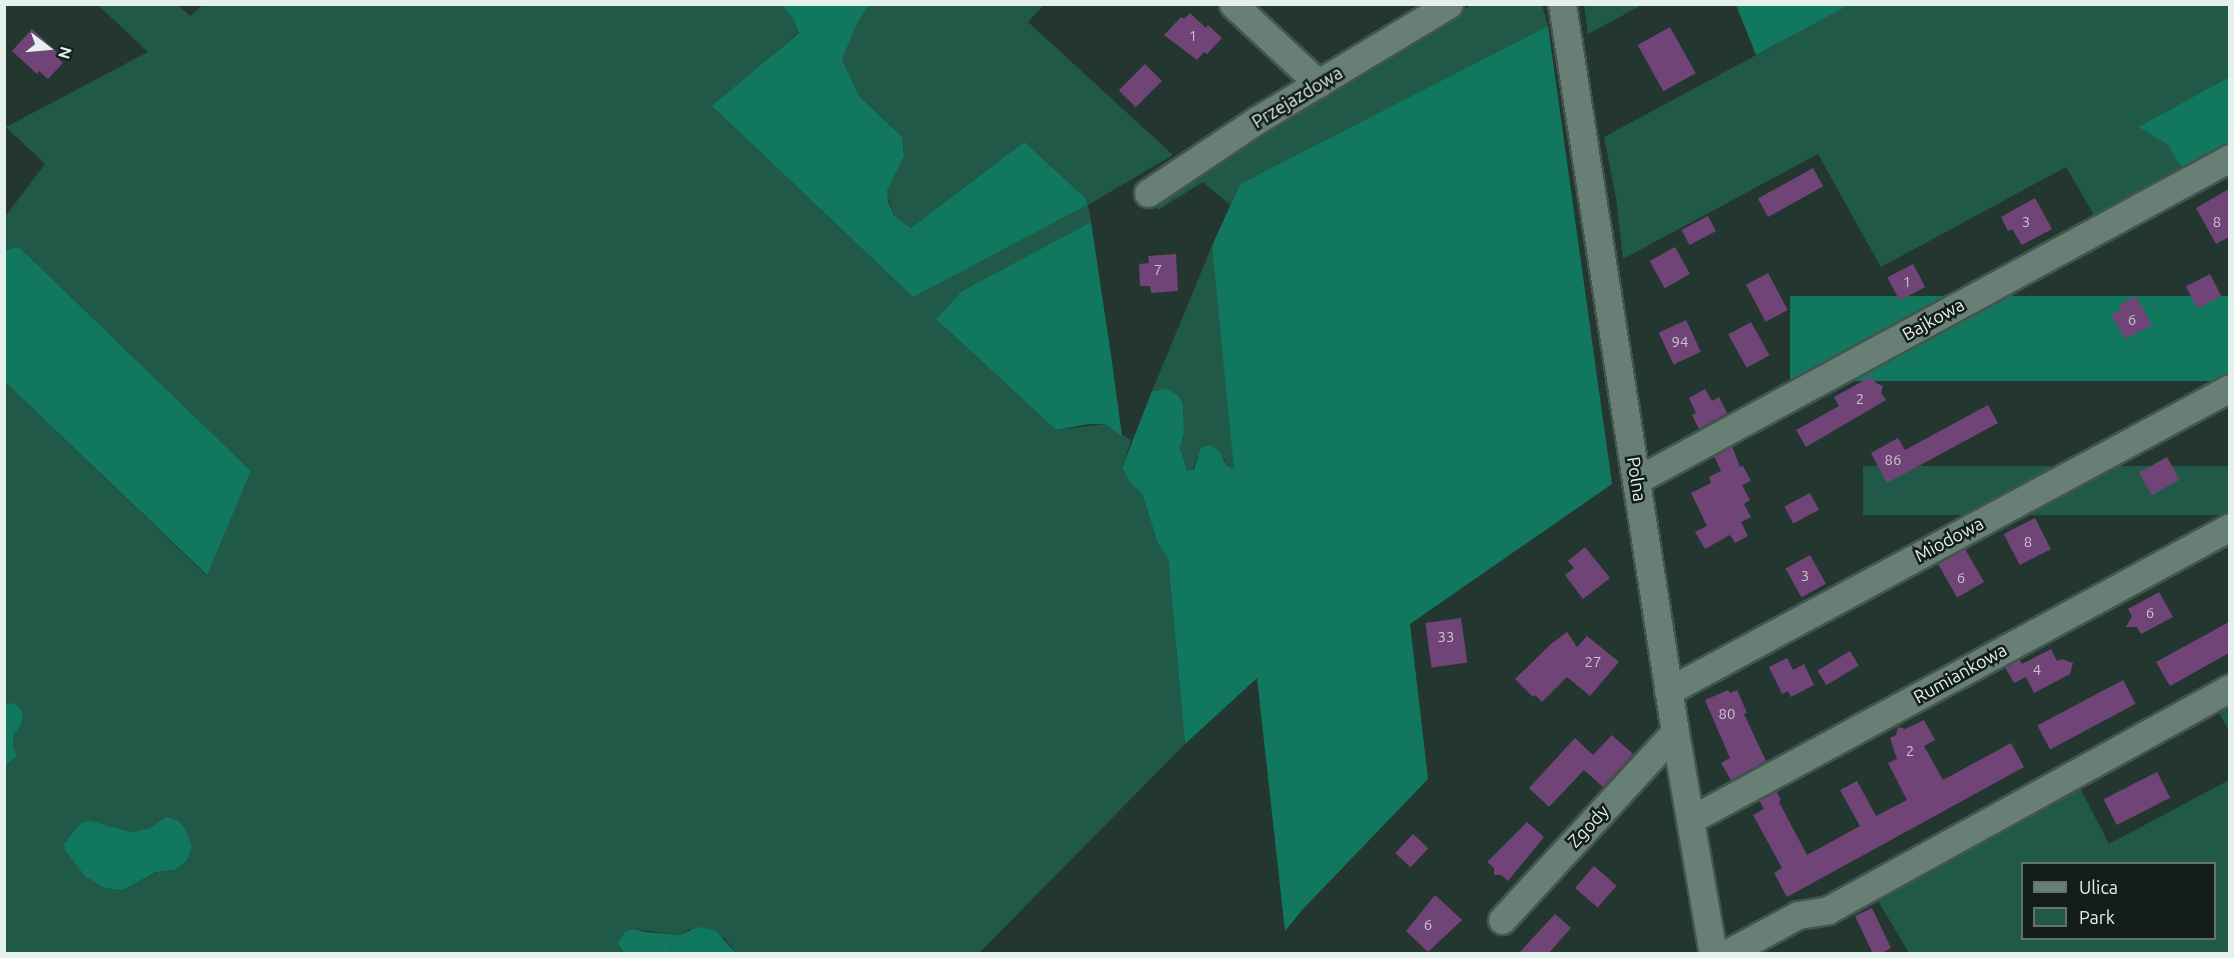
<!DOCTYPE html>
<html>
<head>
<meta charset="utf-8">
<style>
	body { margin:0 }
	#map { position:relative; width:2234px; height:958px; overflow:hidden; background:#233730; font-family:Ubuntu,sans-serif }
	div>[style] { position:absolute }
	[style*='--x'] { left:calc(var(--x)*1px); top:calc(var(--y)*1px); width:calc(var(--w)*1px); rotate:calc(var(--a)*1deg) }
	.green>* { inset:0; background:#215948; transform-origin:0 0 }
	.forest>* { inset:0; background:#11785f; transform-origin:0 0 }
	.water>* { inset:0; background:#0e775e }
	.building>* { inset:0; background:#714477; transform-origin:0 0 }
	.roads { filter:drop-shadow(2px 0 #43554f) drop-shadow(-2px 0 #43554f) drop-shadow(0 2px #43554f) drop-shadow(0 -2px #43554f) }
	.minor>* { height:27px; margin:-13.5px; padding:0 13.5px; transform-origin:13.5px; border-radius:13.5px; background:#687f76 }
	span { translate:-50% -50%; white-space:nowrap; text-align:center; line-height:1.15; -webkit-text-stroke:5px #131d19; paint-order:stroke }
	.number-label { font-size:15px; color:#c7c5ce }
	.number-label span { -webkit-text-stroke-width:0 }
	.street-label { font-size:18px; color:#e4f0eb }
	.frame { position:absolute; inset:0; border:6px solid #e4f0eb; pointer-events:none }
	.legend { position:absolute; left:2021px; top:862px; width:195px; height:78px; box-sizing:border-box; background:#131d19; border:2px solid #67716d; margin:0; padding:8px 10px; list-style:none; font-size:18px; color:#e4f0eb }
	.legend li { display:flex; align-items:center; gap:12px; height:30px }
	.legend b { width:30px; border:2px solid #67716d }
	.north { position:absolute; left:18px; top:18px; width:60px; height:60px; -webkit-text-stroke:4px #131d19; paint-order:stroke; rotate:106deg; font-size:16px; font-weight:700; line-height:24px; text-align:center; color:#e4f0eb }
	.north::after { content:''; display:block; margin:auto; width:21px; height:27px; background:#e4f0eb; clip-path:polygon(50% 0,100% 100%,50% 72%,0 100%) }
</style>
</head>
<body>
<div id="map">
	<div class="green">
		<div style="clip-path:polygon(evenodd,204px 4px,782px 5px,794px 20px,799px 32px,713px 107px,913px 297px,1024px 142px,911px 228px,894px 216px,886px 191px,904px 156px,902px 137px,859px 96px,842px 59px,857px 24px,867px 8px,875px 5px,1044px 5px,1028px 22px,1173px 155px,1088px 205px,1091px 222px,962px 291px,936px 319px,1056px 430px,1105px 424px,1131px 440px,1122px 468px,1131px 484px,1142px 493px,1158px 544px,1168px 558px,1185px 744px,979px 953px,736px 953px,725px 938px,689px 929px,680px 935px,633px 929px,625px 932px,617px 943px,624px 954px,5px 953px,5px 767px,9px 765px,13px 735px,21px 725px,15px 703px,5px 704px,5px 382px,206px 575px,251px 471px,19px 247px,5px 250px,4px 218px,45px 164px,6px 127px,148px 52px,98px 5px,178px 5px,190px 16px,204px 4px,160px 823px,174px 870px,157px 872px,123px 890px,107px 825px,131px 832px,151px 828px,160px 823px)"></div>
		<div style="clip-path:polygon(1584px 4px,1642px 4px,1642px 5px,1588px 34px)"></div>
		<div style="clip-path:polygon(1471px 5px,1542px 5px,1548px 26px,1240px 184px,1230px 205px,1203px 182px,1158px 210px,1154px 199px,1264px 123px)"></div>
		<div style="clip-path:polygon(1849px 5px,2229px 5px,2229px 77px,2140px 127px,2168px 145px,2191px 172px,2098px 222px,2066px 167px,1881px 267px,1818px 154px,1623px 259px,1616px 198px,1604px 137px)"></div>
		<div style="clip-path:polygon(1212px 246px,1235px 470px,1227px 466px,1224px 458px,1198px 456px,1193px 470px,1187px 470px,1180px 448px,1184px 433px,1183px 405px,1157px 390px,1152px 391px)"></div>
		<div style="left:2229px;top:466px;width:49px;height:366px;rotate:90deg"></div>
		<div style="clip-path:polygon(2229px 699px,2229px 731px,2216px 707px)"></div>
		<div style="clip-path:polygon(evenodd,2229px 780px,2229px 953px,1909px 953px,1874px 894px,2077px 782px,2109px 844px,2229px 780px,2022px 864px,2214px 864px,2214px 938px,2022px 938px,2022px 864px)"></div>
	</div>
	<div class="forest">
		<div style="clip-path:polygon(782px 5px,875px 5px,867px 8px,857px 24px,842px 59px,859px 96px,902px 137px,904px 156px,887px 190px,888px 201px,894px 216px,911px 228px,1024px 142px,1086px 199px,1087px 205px,913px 297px,712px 106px,799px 33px,794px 20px)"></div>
		<div style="clip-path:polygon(1736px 5px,1849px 5px,1756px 55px)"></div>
		<div style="clip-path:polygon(1548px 26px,1612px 484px,1410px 624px,1428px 779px,1303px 909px,1285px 931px,1257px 678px,1185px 744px,1168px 558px,1158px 544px,1142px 493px,1131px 484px,1122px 468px,1152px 391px,1167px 389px,1179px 396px,1183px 405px,1184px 433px,1180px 448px,1187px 470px,1194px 470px,1201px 448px,1209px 445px,1219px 451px,1227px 466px,1234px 469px,1212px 246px,1240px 184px)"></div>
		<div style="clip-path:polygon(2229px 77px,2229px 151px,2191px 172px,2178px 162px,2168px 145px,2139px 127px)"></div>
		<div style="clip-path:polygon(1091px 222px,1111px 355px,1122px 436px,1105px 424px,1089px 424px,1056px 430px,936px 319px,962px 291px)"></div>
		<div style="clip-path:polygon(19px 247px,251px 471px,207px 575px,5px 382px,5px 250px)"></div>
		<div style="left:2229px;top:296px;width:85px;height:439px;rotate:90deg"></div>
		<div style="clip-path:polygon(15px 703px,23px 713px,21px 725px,13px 735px,13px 748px,17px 755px,5px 767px,5px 704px)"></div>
		<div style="clip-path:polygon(166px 817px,178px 821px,185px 829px,192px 846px,187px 860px,174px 870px,156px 872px,123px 890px,105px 888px,85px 876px,65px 850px,64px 844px,81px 823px,90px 821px,132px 832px,151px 828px)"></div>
		<div style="clip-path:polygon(633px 929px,646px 932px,680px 935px,667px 953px,624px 953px,617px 943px,625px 932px)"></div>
	</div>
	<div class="water">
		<div style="clip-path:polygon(697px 927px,715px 930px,736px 953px,667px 953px,680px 935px)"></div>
	</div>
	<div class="building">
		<div style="clip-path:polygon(1190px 13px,1206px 28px,1208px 25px,1222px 38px,1207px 54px,1204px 52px,1197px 60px,1164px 35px,1181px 17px,1184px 19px)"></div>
		<div style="left:1670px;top:27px;width:53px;height:37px;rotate:61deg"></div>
		<div style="clip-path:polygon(32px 29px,57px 52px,55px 55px,63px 63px,48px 79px,39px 71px,37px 74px,12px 51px)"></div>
		<div style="left:1145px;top:64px;width:24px;height:37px;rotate:45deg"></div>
		<div style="left:1813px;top:168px;width:21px;height:63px;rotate:61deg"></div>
		<div style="clip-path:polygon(2229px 189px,2229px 237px,2216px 244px,2196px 208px)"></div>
		<div style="clip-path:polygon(2035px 198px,2052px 229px,2022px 245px,2012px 229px,2008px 231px,2001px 217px)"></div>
		<div style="left:1708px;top:216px;width:17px;height:30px;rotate:62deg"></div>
		<div style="left:1675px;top:247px;width:31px;height:29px;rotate:61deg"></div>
		<div style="clip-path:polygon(1176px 254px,1178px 291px,1151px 293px,1150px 286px,1140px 286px,1139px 264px,1149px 263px,1148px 256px)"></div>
		<div style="left:1913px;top:264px;width:26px;height:29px;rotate:62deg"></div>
		<div style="left:1768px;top:273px;width:42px;height:25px;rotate:62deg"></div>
		<div style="left:2210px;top:274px;width:25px;height:27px;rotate:63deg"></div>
		<div style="clip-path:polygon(2136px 296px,2152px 325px,2125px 339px,2111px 315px,2121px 310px,2119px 305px)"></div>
		<div style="left:1686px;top:320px;width:35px;height:30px;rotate:65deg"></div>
		<div style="left:1751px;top:322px;width:38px;height:26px;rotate:61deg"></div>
		<div style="clip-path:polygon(1872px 376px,1876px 383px,1883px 386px,1881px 393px,1886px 400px,1806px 447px,1796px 430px,1839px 406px,1834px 397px)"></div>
		<div style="clip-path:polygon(1705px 389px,1712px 401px,1719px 397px,1727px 413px,1699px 429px,1692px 415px,1696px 413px,1689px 398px)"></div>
		<div style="clip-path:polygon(1988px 405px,1998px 423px,1887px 483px,1871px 453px,1898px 438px,1905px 450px)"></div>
		<div style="clip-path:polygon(1732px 446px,1740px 467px,1743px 466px,1751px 481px,1742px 485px,1750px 500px,1744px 504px,1751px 517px,1741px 522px,1748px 536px,1735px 543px,1730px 535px,1705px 549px,1695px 532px,1707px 526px,1691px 493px,1711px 483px,1709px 477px,1721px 471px,1714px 456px)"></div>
		<div style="left:2167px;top:457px;width:26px;height:32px;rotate:61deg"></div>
		<div style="left:1810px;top:493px;width:19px;height:29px;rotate:62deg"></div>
		<div style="left:2035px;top:518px;width:35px;height:35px;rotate:63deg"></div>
		<div style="clip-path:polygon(1585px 547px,1610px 578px,1583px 599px,1565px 575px,1574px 568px,1568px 561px)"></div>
		<div style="left:1965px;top:549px;width:38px;height:31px;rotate:60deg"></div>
		<div style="left:1810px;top:555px;width:33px;height:28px;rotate:61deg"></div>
		<div style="clip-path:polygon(2159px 592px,2173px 617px,2141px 634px,2137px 627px,2126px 627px,2132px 616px,2128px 609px)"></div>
		<div style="left:1461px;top:618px;width:45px;height:36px;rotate:82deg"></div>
		<div style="clip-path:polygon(2229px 622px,2229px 653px,2170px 686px,2156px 662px)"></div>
		<div style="clip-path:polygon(1567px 632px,1577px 647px,1587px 636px,1619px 662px,1590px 696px,1567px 677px,1542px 702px,1535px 695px,1533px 697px,1515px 679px,1551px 644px)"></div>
		<div style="clip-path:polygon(2051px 649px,2057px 661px,2062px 659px,2073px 663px,2070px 674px,2034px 693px,2026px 677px,2014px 683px,2005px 667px,2019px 659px,2022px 664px)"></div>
		<div style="left:1850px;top:651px;width:17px;height:38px;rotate:59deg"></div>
		<div style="clip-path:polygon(1787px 658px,1793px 670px,1804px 664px,1814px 685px,1791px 697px,1788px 691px,1782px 694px,1769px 667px)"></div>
		<div style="left:2123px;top:680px;width:27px;height:97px;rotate:62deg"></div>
		<div style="clip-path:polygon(1728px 690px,1730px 693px,1737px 690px,1747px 713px,1744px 714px,1766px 761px,1731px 780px,1721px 763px,1730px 758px,1705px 700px)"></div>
		<div style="clip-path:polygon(1924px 720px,1935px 740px,1924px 746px,1943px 780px,2011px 743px,2024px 767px,1787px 897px,1774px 873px,1782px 868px,1753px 815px,1764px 809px,1759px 800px,1776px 791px,1781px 800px,1779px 802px,1807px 855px,1860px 826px,1840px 790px,1857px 781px,1876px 816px,1907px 800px,1888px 763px,1897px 759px,1890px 738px,1896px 735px,1898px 727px,1905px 729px)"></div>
		<div style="clip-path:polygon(1612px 735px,1633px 754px,1603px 787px,1584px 770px,1549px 807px,1529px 788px,1575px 738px,1593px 755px)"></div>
		<div style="left:2157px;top:772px;width:29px;height:60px;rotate:63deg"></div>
		<div style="clip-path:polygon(1527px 822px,1544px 837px,1508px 881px,1501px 875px,1494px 875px,1494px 868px,1487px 862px)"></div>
		<div style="left:1413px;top:834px;width:21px;height:26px;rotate:43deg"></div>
		<div style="left:1594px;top:866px;width:30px;height:29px;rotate:41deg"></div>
		<div style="clip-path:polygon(1435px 895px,1462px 920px,1428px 952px,1406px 931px)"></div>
		<div style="clip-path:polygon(1872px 908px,1891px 948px,1880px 954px,1873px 954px,1855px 916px)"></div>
		<div style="clip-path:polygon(1555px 914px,1571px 928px,1548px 954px,1518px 954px)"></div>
	</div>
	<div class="roads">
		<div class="minor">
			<div style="--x:1233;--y:4;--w:117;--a:42.9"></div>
			<div style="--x:1562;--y:4;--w:737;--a:81.18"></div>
			<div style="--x:1675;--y:732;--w:225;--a:80.3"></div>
			<div style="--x:1148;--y:193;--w:131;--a:-33.8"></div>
			<div style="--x:1257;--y:120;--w:224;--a:-31.1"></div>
			<div style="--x:1637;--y:480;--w:675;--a:-28.5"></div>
			<div style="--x:1668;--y:691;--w:638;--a:-28.33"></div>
			<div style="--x:1690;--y:820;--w:614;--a:-28.48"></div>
			<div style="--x:1502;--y:920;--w:255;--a:-47.4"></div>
			<div style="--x:1726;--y:954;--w:82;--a:-28.4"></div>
			<div style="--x:1798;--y:915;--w:30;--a:-9"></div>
			<div style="--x:1828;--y:910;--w:459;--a:-28.9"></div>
		</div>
	</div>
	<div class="number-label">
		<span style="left:1193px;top:36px">1</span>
		<span style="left:2026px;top:222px">3</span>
		<span style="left:2217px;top:222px">8</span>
		<span style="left:1158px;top:270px">7</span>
		<span style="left:1907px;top:282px">1</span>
		<span style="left:2132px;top:320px">6</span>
		<span style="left:1680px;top:342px">94</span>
		<span style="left:1860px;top:399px">2</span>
		<span style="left:1893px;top:460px">86</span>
		<span style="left:2028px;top:542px">8</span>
		<span style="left:1805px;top:576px">3</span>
		<span style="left:1961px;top:578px">6</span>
		<span style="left:2150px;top:613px">6</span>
		<span style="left:1446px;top:637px">33</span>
		<span style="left:1593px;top:662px">27</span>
		<span style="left:2037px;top:670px">4</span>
		<span style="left:1727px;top:714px">80</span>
		<span style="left:1910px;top:751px">2</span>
		<span style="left:1428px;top:925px">6</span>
	</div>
	<div class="street-label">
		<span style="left:1297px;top:97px;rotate:-31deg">Przejazdowa</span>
		<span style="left:1933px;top:319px;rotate:-29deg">Bajkowa</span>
		<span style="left:1637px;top:479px;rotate:81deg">Polna</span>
		<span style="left:1949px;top:539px;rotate:-28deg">Miodowa</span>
		<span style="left:1960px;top:673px;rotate:-29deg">Rumiankowa</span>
		<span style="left:1588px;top:826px;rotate:-47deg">Zgody</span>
	</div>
	<div class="frame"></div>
	<ul class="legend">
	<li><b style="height:8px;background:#687f76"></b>Ulica</li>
	<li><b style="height:16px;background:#215948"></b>Park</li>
	</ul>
	<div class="north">N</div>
</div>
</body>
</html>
